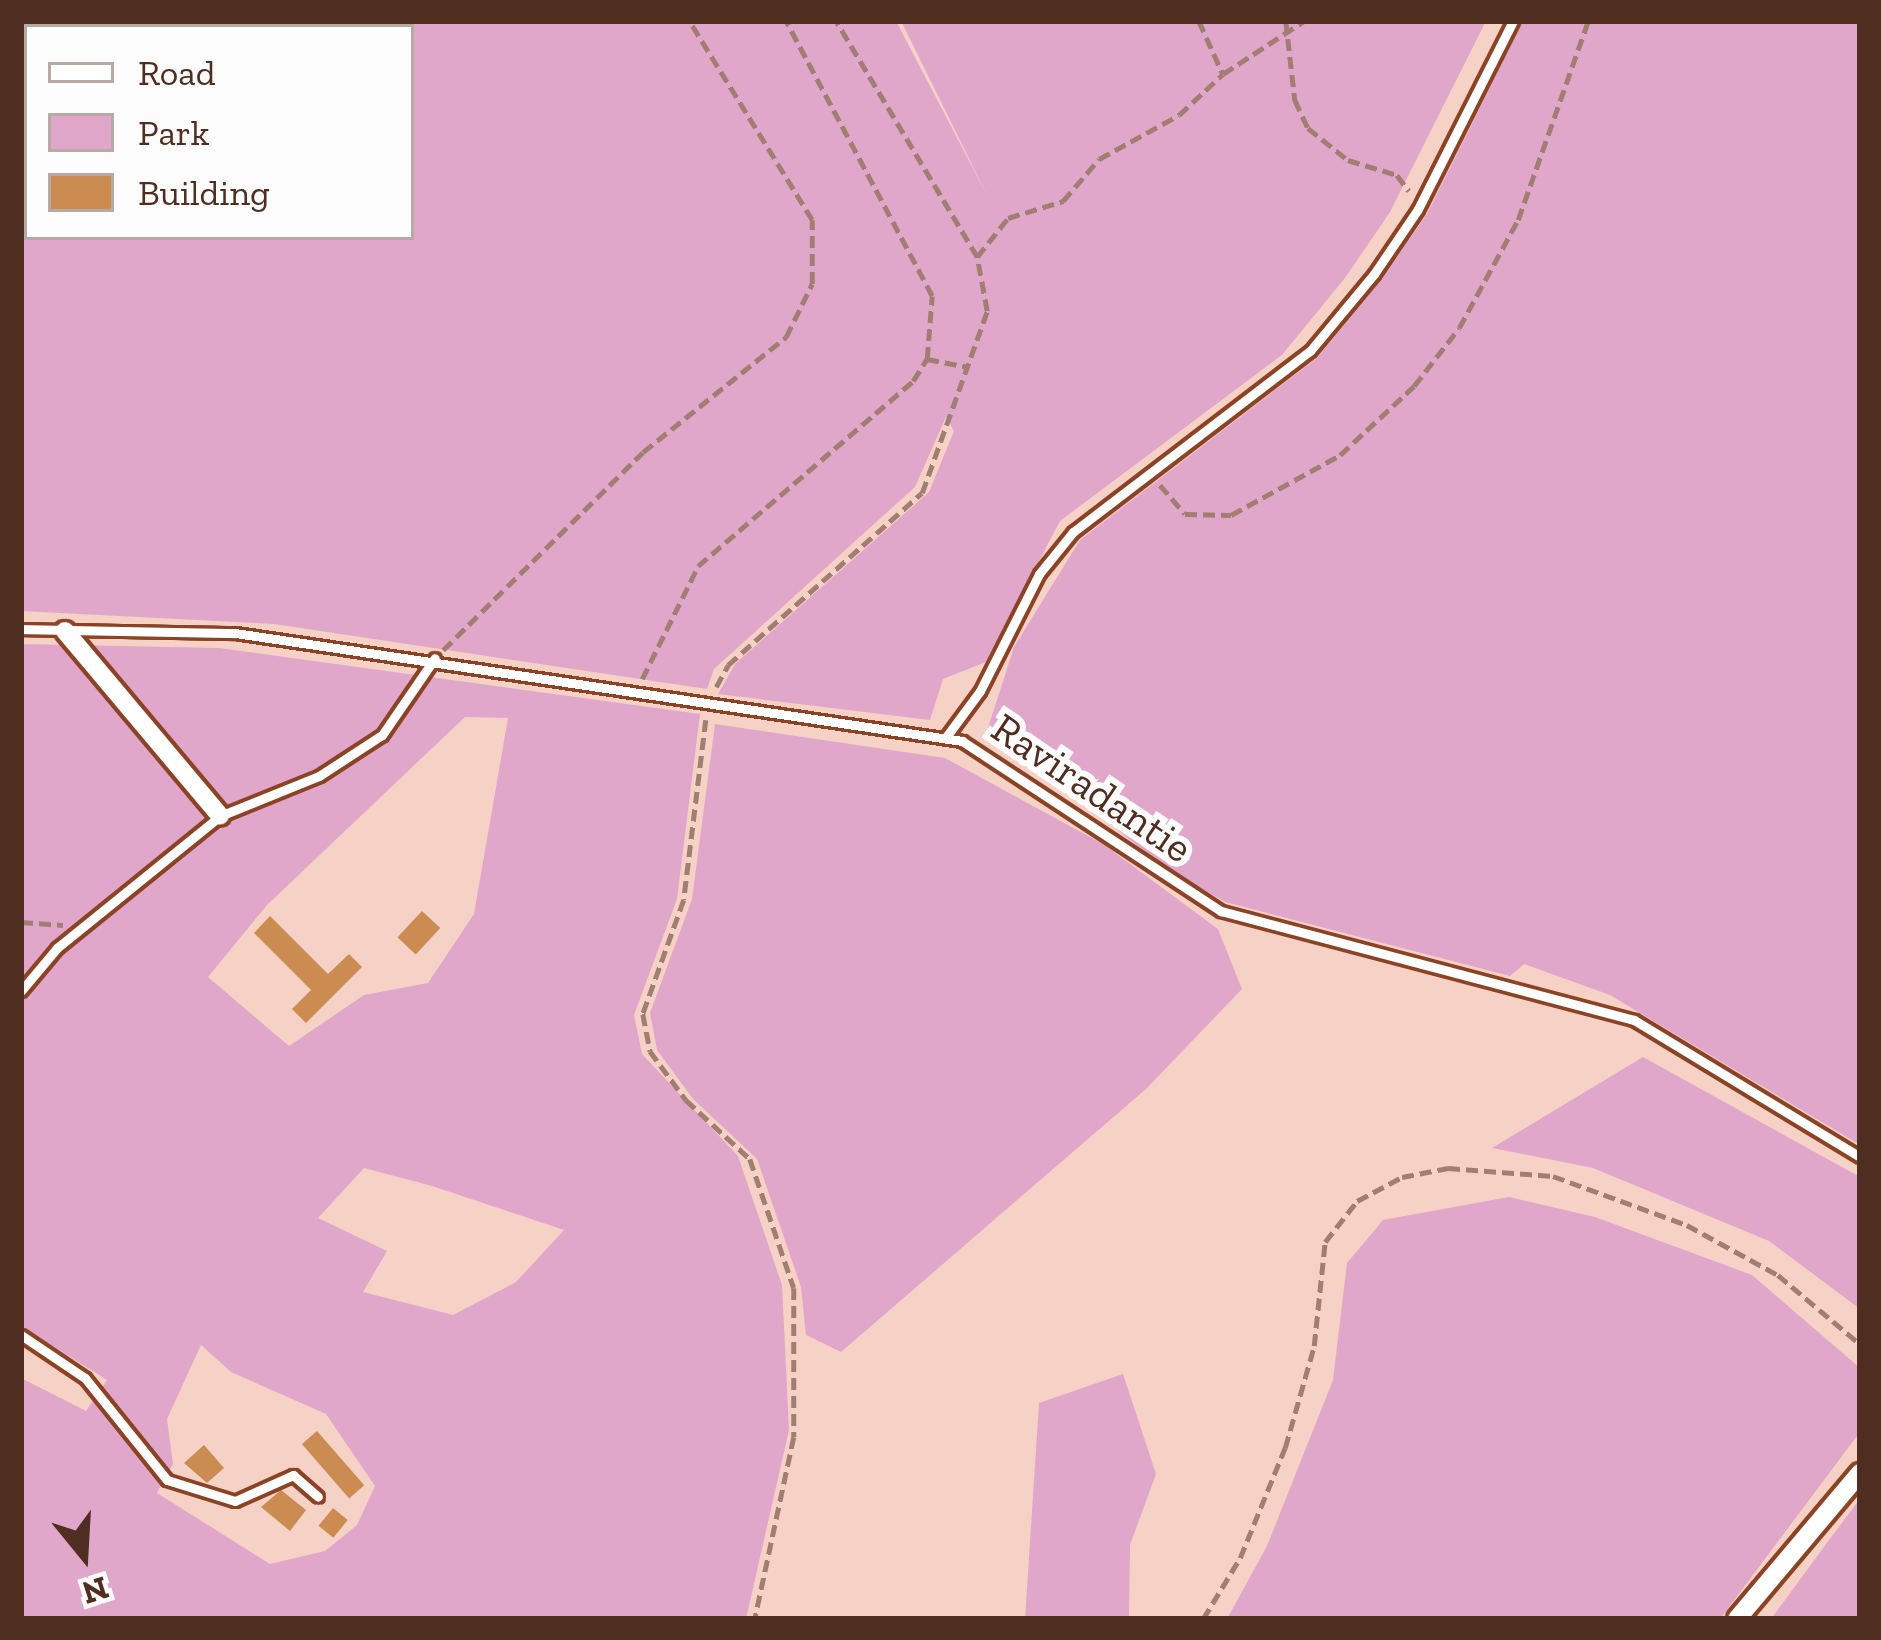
<!DOCTYPE html>
<html>
<head>
<meta charset="utf-8">
<style>
	body { margin:0 }
	#map { position:relative; width:1881px; height:1640px; overflow:hidden; background:#f5d2c5; font-family:"Zilla Slab",serif }
	div>[style] { position:absolute }
	[style*='--x'] { left:calc(var(--x)*1px); top:calc(var(--y)*1px); width:calc(var(--w)*1px); rotate:calc(var(--a)*1deg) }
	.green>* { inset:0; background:#e1a7cb }
	.building>* { inset:0; background:#cc8c51; transform-origin:0 0 }
	.path>* { height:4.5px; margin-top:-2.25px; transform-origin:0; background:repeating-linear-gradient(90deg,#a17e71 0 12px,transparent 0 18px) }
	.roads { filter:drop-shadow(3px 0 #8c4325) drop-shadow(-3px 0 #8c4325) drop-shadow(0 3px #8c4325) drop-shadow(0 -3px #8c4325) }
	.service>* { height:9px; margin:-4.5px; padding:0 4.5px; transform-origin:4.5px; border-radius:4.5px; background:#fff }
	.minor>* { height:18px; margin:-9px; padding:0 9px; transform-origin:9px; border-radius:9px; background:#fff }
	span { translate:-50% -50%; white-space:nowrap; text-align:center; line-height:1.15; -webkit-text-stroke:12px #fcfcfc; paint-order:stroke }
	.street-label { font-size:42px; color:#4f2d20 }
	.frame { position:absolute; inset:0; border:24px solid #4f2d20; pointer-events:none }
	.legend { position:absolute; left:24px; top:24px; width:390px; height:216px; box-sizing:border-box; background:#fcfcfc; border:3px solid #b7a9a4; margin:0; padding:15px 21px; list-style:none; font-size:36px; color:#4f2d20 }
	.legend li { display:flex; align-items:center; gap:24px; height:60px }
	.legend b { width:60px; border:3px solid #b7a9a4 }
	.north { position:absolute; left:24px; top:1496px; width:120px; height:120px; -webkit-text-stroke:9px #fcfcfc; paint-order:stroke; rotate:162deg; font-size:33px; font-weight:700; line-height:48px; text-align:center; color:#4f2d20 }
	.north::after { content:''; display:block; margin:auto; width:42px; height:54px; background:#4f2d20; clip-path:polygon(50% 0,100% 100%,50% 72%,0 100%) }
</style>
</head>
<body>
<div id="map">
	<div class="green">
		<div style="clip-path:polygon(evenodd,21px 21px,896px 21px,987px 195px,901px 21px,1486px 21px,1390px 212px,1345px 278px,1282px 355px,1060px 521px,986px 662px,943px 679px,930px 720px,718px 694px,735px 664px,929px 492px,954px 431px,946px 417px,915px 487px,714px 669px,707px 689px,274px 624px,21px 611px,21px 21px,27px 27px,411px 27px,411px 237px,27px 237px,27px 27px)"></div>
		<div style="clip-path:polygon(1523px 21px,1860px 21px,1860px 1145px,1610px 995px,1524px 964px,1510px 976px,1225px 902px,1166px 868px,988px 728px,1014px 647px,1080px 540px,1317px 358px,1381px 280px,1427px 214px)"></div>
		<div style="clip-path:polygon(evenodd,21px 644px,219px 648px,700px 714px,677px 899px,634px 1015px,642px 1054px,738px 1156px,782px 1285px,789px 1430px,746px 1619px,21px 1619px,21px 1378px,86px 1411px,107px 1380px,21px 1326px,21px 644px,465px 717px,508px 718px,474px 914px,428px 983px,364px 995px,289px 1046px,208px 977px,267px 905px,465px 717px,21px 644px,364px 1168px,432px 1186px,564px 1230px,516px 1282px,453px 1315px,363px 1292px,387px 1251px,318px 1218px,364px 1168px,21px 644px,201px 1345px,231px 1372px,326px 1414px,375px 1486px,357px 1525px,325px 1551px,270px 1564px,157px 1493px,173px 1464px,167px 1419px,201px 1345px)"></div>
		<div style="clip-path:polygon(715px 724px,945px 758px,1103px 844px,1218px 929px,1242px 989px,1146px 1089px,841px 1352px,806px 1335px,801px 1287px,757px 1159px,693px 1099px,657px 1050px,650px 1013px,692px 899px)"></div>
		<div style="clip-path:polygon(1643px 1057px,1860px 1177px,1860px 1309px,1769px 1241px,1593px 1168px,1492px 1148px)"></div>
		<div style="clip-path:polygon(1509px 1197px,1595px 1217px,1752px 1275px,1860px 1368px,1860px 1432px,1720px 1619px,1227px 1619px,1267px 1546px,1333px 1380px,1347px 1263px,1383px 1220px)"></div>
		<div style="clip-path:polygon(1123px 1374px,1156px 1474px,1130px 1545px,1129px 1619px,1025px 1619px,1039px 1403px)"></div>
		<div style="clip-path:polygon(1860px 1499px,1860px 1619px,1771px 1619px,1829px 1540px)"></div>
	</div>
	<div class="building">
		<div style="left:422px;top:911px;width:25px;height:36px;rotate:43deg"></div>
		<div style="clip-path:polygon(270px 916px,328px 974px,349px 954px,362px 967px,306px 1023px,292px 1009px,311px 990px,254px 933px)"></div>
		<div style="left:317px;top:1431px;width:72px;height:20px;rotate:49deg"></div>
		<div style="clip-path:polygon(204px 1445px,224px 1468px,207px 1483px,184px 1463px)"></div>
		<div style="clip-path:polygon(281px 1490px,306px 1510px,290px 1531px,261px 1507px)"></div>
		<div style="left:333px;top:1508px;width:19px;height:23px;rotate:39deg"></div>
	</div>
	<div class="path">
		<div style="--x:1199;--y:21;--w:58;--a:65.6"></div>
		<div style="--x:1286;--y:21;--w:80;--a:83.5"></div>
		<div style="--x:1295;--y:100;--w:31;--a:65"></div>
		<div style="--x:1308;--y:128;--w:51;--a:38.7"></div>
		<div style="--x:1348;--y:160;--w:51;--a:17"></div>
		<div style="--x:1397;--y:175;--w:20;--a:53"></div>
		<div style="--x:977;--y:257;--w:50;--a:-51.5"></div>
		<div style="--x:1008;--y:218;--w:58;--a:-17.2"></div>
		<div style="--x:1063;--y:201;--w:55;--a:-49.4"></div>
		<div style="--x:1099;--y:159;--w:91;--a:-28.8"></div>
		<div style="--x:1179;--y:115;--w:60;--a:-43"></div>
		<div style="--x:1223;--y:74;--w:97;--a:-33.2"></div>
		<div style="--x:927;--y:359;--w:42;--a:11"></div>
		<div style="--x:1160;--y:485;--w:38;--a:49"></div>
		<div style="--x:1185;--y:514;--w:46;--a:1.2"></div>
		<div style="--x:1231;--y:515;--w:124;--a:-28.8"></div>
		<div style="--x:1340;--y:455;--w:101;--a:-43"></div>
		<div style="--x:1414;--y:386;--w:73;--a:-52.2"></div>
		<div style="--x:1459;--y:328;--w:123;--a:-61.4"></div>
		<div style="--x:1518;--y:220;--w:211;--a:-70.6"></div>
		<div style="--x:443;--y:650;--w:281;--a:-44.7"></div>
		<div style="--x:643;--y:452;--w:184;--a:-38.8"></div>
		<div style="--x:786;--y:337;--w:59;--a:-63.9"></div>
		<div style="--x:812;--y:284;--w:64;--a:-90"></div>
		<div style="--x:812;--y:220;--w:234;--a:-121.7"></div>
		<div style="--x:642;--y:679;--w:126;--a:-63.6"></div>
		<div style="--x:698;--y:566;--w:284;--a:-40.7"></div>
		<div style="--x:913;--y:381;--w:26;--a:-58"></div>
		<div style="--x:927;--y:359;--w:63;--a:-85.5"></div>
		<div style="--x:932;--y:296;--w:311;--a:-118"></div>
		<div style="--x:716;--y:687;--w:25;--a:-61"></div>
		<div style="--x:728;--y:665;--w:259;--a:-41.6"></div>
		<div style="--x:922;--y:493;--w:193;--a:-70.3"></div>
		<div style="--x:987;--y:311;--w:55;--a:-100.5"></div>
		<div style="--x:977;--y:257;--w:275;--a:-120.9"></div>
		<div style="--x:706;--y:720;--w:181;--a:97"></div>
		<div style="--x:684;--y:900;--w:121;--a:109.8"></div>
		<div style="--x:643;--y:1014;--w:38;--a:79"></div>
		<div style="--x:650;--y:1051;--w:61;--a:53.7"></div>
		<div style="--x:686;--y:1100;--w:87;--a:42.7"></div>
		<div style="--x:750;--y:1159;--w:136;--a:71.2"></div>
		<div style="--x:794;--y:1288;--w:149;--a:90"></div>
		<div style="--x:794;--y:1437;--w:186;--a:102.1"></div>
		<div style="--x:21;--y:922;--w:42;--a:4.1"></div>
		<div style="--x:1203;--y:1619;--w:71;--a:-58.8"></div>
		<div style="--x:1240;--y:1558;--w:119;--a:-67.8"></div>
		<div style="--x:1285;--y:1448;--w:106;--a:-74.1"></div>
		<div style="--x:1314;--y:1346;--w:105;--a:-84"></div>
		<div style="--x:1325;--y:1242;--w:52;--a:-52"></div>
		<div style="--x:1357;--y:1201;--w:51;--a:-28.1"></div>
		<div style="--x:1402;--y:1177;--w:47;--a:-11.1"></div>
		<div style="--x:1448;--y:1168;--w:105;--a:4.4"></div>
		<div style="--x:1553;--y:1176;--w:143;--a:20.1"></div>
		<div style="--x:1687;--y:1225;--w:104;--a:28.8"></div>
		<div style="--x:1778;--y:1275;--w:107;--a:40.1"></div>
	</div>
	<div class="roads">
		<div class="service">
			<div style="--x:21;--y:629;--w:214;--a:1.1"></div>
			<div style="--x:235;--y:633;--w:735;--a:8.45"></div>
			<div style="--x:962;--y:741;--w:310;--a:33.3"></div>
			<div style="--x:1221;--y:911;--w:427;--a:14.8"></div>
			<div style="--x:1634;--y:1020;--w:264;--a:31.2"></div>
			<div style="--x:946;--y:737;--w:57;--a:-53.5"></div>
			<div style="--x:980;--y:691;--w:131;--a:-63.2"></div>
			<div style="--x:1039;--y:574;--w:54;--a:-51"></div>
			<div style="--x:1073;--y:532;--w:298;--a:-37.4"></div>
			<div style="--x:1310;--y:351;--w:100;--a:-50.3"></div>
			<div style="--x:1374;--y:274;--w:78;--a:-55.9"></div>
			<div style="--x:1418;--y:209;--w:211;--a:-63.2"></div>
			<div style="--x:21;--y:991;--w:56;--a:-50.1"></div>
			<div style="--x:57;--y:948;--w:210;--a:-39"></div>
			<div style="--x:220;--y:816;--w:107;--a:-22"></div>
			<div style="--x:319;--y:776;--w:75;--a:-33.1"></div>
			<div style="--x:382;--y:735;--w:93;--a:-55.5"></div>
			<div style="--x:21;--y:1335;--w:77;--a:33.9"></div>
			<div style="--x:85;--y:1378;--w:131;--a:51.2"></div>
			<div style="--x:167;--y:1480;--w:71;--a:17.2"></div>
			<div style="--x:235;--y:1501;--w:64;--a:-24.1"></div>
			<div style="--x:293;--y:1475;--w:33;--a:41"></div>
		</div>
		<div class="minor">
			<div style="--x:65;--y:631;--w:241;--a:50"></div>
			<div style="--x:1737;--y:1619;--w:191;--a:-49.9"></div>
		</div>
	</div>
	<div class="street-label">
		<span style="left:1092px;top:788px;rotate:34deg">Raviradantie</span>
	</div>
	<div class="frame"></div>
	<ul class="legend">
	<li><b style="height:15px;background:#fff"></b>Road</li>
	<li><b style="height:33px;background:#e1a7cb"></b>Park</li>
	<li><b style="height:33px;background:#cc8c51"></b>Building</li>
	</ul>
	<div class="north">N</div>
</div>
</body>
</html>
